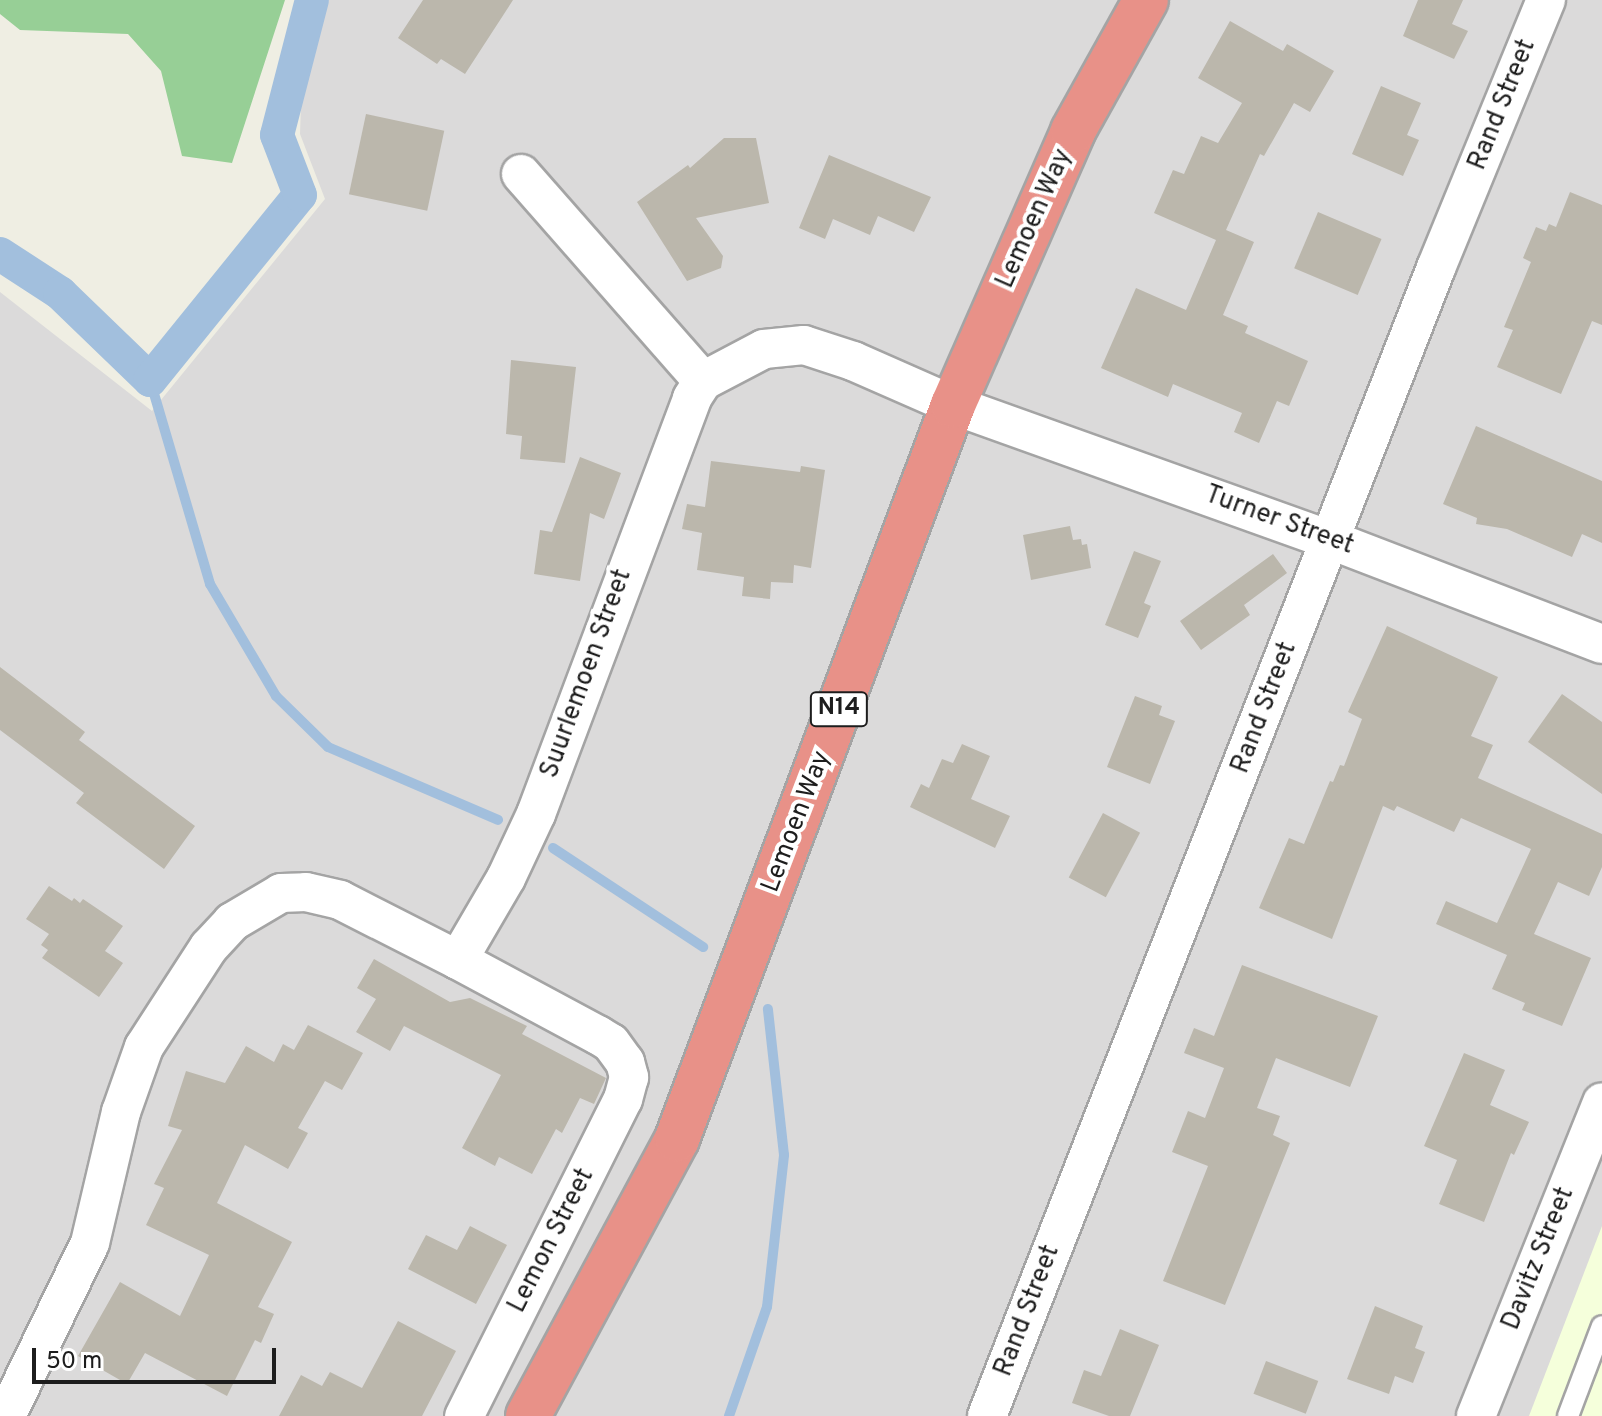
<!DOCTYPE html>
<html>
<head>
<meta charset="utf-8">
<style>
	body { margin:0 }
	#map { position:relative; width:1602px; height:1416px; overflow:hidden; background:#efeee3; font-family:Overpass,sans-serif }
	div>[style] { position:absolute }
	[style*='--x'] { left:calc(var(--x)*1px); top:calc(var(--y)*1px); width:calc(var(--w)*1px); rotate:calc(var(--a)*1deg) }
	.residential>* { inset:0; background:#dbdada }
	.education>* { inset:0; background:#f5ffdb }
	.forest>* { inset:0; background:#97cf96 }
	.stream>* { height:10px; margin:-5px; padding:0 5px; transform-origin:5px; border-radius:5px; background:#a2bfdd }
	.canal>* { height:34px; margin:-17px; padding:0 17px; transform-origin:17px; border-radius:17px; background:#a2bfdd }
	.building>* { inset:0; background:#bbb7ac; transform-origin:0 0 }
	.roads { filter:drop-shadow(2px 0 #a4a4a4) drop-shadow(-2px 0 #a4a4a4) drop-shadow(0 2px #a4a4a4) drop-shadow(0 -2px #a4a4a4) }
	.lane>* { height:20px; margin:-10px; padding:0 10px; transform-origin:10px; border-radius:10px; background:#fff }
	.street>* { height:38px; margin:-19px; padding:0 19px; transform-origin:19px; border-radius:19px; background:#fff }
	.highway>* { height:44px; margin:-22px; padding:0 22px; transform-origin:22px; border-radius:22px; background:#e89188 }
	span { translate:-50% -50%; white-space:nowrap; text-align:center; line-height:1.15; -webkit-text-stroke:8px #fff; paint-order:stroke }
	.shield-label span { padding:2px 6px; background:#fff; border:2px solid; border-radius:6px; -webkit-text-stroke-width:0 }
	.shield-label { font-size:24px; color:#1d1d1d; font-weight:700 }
	.street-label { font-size:26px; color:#1d1d1d }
	.scale { position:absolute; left:32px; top:1348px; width:244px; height:36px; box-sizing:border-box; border:4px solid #1d1d1d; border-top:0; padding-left:10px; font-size:24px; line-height:28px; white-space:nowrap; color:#1d1d1d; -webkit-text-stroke:6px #fff; paint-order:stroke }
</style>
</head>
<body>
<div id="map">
	<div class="residential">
		<div style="clip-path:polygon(317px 0,1602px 0,1602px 1416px,0 1416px,0 292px,152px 411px,325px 199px,300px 134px,303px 44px)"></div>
	</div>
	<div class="education">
		<div style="clip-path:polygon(1602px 1226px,1602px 1416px,1529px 1416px)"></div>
	</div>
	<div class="forest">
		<div style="clip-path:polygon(0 0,285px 0,232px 163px,182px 156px,161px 71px,128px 34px,20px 30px,0 14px)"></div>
	</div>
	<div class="stream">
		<div style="--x:150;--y:380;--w:213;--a:73.6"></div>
		<div style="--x:210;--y:584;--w:130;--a:59.5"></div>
		<div style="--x:276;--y:696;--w:73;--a:44.4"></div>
		<div style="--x:328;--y:747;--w:185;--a:23.2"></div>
		<div style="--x:553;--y:848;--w:180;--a:33.4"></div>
		<div style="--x:729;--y:1416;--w:115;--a:-70.8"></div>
		<div style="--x:767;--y:1307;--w:153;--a:-83.6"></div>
		<div style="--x:784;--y:1155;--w:147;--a:-96.3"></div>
	</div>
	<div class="canal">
		<div style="--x:0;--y:254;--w:72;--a:33"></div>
		<div style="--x:60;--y:293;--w:125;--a:44"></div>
		<div style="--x:150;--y:380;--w:238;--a:-51"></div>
		<div style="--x:300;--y:195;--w:64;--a:-111"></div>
		<div style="--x:277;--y:135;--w:139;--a:-75.5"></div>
	</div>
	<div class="building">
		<div style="clip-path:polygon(423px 0,513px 0,465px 74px,441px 59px,437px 64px,398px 38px)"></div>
		<div style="clip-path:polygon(1418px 0,1463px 0,1452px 24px,1468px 31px,1454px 59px,1403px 36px)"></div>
		<div style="clip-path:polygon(1230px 21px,1283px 51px,1287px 44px,1334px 71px,1310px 112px,1294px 103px,1264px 156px,1260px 154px,1226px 230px,1254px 242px,1223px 315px,1248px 326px,1245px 333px,1308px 361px,1289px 406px,1277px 401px,1259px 443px,1234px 432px,1242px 413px,1173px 384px,1168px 397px,1101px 368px,1136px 288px,1186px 310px,1216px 240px,1154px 213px,1173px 170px,1184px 174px,1201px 136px,1218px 143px,1242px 103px,1198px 78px)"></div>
		<div style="clip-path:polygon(1381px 86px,1421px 103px,1407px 135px,1419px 140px,1403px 176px,1352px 154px)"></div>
		<div style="left:366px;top:114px;width:80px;height:82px;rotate:12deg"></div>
		<div style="clip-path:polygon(724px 138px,756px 138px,769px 203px,696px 218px,723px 256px,721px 268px,687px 281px,637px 202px,688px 165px,690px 168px)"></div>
		<div style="clip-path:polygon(829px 155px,931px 197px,914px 232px,878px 216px,870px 235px,833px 219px,825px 239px,799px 228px)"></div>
		<div style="clip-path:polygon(1570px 192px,1602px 205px,1602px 325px,1592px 321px,1561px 394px,1497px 367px,1513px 330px,1504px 327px,1531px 262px,1523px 258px,1536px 227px,1546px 231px,1549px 224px,1556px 227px)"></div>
		<div style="left:1318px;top:212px;width:69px;height:61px;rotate:23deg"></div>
		<div style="clip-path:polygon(511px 360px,576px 367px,565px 463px,520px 459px,522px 436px,506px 434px)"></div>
		<div style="clip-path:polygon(1476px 426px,1602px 481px,1602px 543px,1582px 534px,1572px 557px,1507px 529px,1476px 524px,1477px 518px,1443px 504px)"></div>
		<div style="clip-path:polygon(580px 457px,621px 473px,604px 519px,590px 513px,580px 581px,534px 574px,540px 530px,552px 532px)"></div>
		<div style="clip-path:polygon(711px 461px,800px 472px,801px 466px,825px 470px,811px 568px,794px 565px,793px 583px,771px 582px,770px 599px,742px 596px,744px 577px,697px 570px,702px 533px,682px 529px,687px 504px,705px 507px)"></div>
		<div style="clip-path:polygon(1070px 526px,1073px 540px,1081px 539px,1082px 545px,1087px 544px,1091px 568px,1031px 580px,1023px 535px)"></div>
		<div style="clip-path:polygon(1134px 551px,1161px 561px,1144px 603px,1151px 606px,1138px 638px,1105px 625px)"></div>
		<div style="clip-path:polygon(1273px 554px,1287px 573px,1244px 605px,1250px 615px,1201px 650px,1180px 621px)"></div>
		<div style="clip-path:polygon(1387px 626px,1498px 677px,1471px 736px,1493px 745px,1478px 778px,1602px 834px,1602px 867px,1589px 896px,1558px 882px,1534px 934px,1591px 958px,1562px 1026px,1522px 1010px,1525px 1003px,1492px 989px,1507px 955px,1436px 924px,1446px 901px,1497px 923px,1531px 849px,1461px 818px,1454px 832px,1397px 806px,1394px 811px,1383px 806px,1332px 939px,1259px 908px,1289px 838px,1304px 844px,1330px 781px,1333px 782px,1340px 765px,1344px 766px,1362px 719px,1348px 712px)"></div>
		<div style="clip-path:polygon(0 667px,85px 732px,79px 740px,195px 826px,164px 869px,76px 803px,84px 793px,0 730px)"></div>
		<div style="clip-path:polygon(1562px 694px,1602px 722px,1602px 794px,1528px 742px)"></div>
		<div style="clip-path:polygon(1135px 696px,1162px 706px,1159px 715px,1175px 721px,1150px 784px,1107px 767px)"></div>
		<div style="clip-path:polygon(962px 744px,990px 756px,971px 799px,1010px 816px,995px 848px,910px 807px,921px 784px,929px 788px,942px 759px,953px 763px)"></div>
		<div style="left:1103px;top:813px;width:42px;height:73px;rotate:28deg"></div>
		<div style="clip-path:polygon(49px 886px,72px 901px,74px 898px,80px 903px,83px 899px,123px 926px,105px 951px,123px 963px,99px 997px,42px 958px,48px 950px,41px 945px,49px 934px,26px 919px)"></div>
		<div style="clip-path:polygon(374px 959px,450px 1002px,470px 998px,527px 1026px,522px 1034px,606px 1078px,594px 1104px,580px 1098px,562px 1133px,556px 1129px,532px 1174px,499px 1157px,495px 1166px,462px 1148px,501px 1075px,404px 1026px,390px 1051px,356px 1032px,376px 999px,357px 988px)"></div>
		<div style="clip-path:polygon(1242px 965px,1378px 1016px,1350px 1087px,1276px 1058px,1257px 1108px,1280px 1116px,1273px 1135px,1290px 1143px,1225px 1305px,1163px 1281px,1208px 1166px,1172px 1152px,1188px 1111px,1205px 1118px,1224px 1068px,1184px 1053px,1194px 1028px,1214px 1036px)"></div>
		<div style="clip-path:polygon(308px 1025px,363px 1053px,342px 1090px,325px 1081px,298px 1128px,308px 1133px,288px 1169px,245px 1145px,217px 1203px,292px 1242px,258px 1307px,274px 1314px,261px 1343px,255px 1340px,227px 1396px,145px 1353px,127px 1384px,78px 1356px,120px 1282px,180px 1316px,209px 1255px,146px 1225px,164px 1188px,154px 1184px,182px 1130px,168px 1126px,186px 1071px,225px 1083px,246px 1046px,274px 1062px,283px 1044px,294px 1050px)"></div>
		<div style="clip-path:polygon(1464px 1053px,1505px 1070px,1490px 1105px,1529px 1122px,1514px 1155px,1511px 1153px,1484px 1222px,1439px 1204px,1457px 1160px,1424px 1146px)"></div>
		<div style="clip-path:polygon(470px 1226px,507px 1245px,476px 1304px,408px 1269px,426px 1235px,457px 1250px)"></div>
		<div style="clip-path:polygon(1375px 1306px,1423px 1326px,1415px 1348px,1425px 1352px,1413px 1383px,1395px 1376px,1389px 1394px,1347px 1379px)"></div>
		<div style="clip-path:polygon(398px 1321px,456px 1351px,422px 1416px,279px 1416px,301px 1375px,322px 1386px,330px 1372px,362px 1388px)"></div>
		<div style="clip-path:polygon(1120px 1329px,1159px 1345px,1130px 1416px,1109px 1416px,1072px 1403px,1084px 1370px,1101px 1376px)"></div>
		<div style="left:1266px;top:1361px;width:56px;height:35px;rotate:21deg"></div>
	</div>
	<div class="roads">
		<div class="lane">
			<div style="--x:1568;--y:1416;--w:96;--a:-69.3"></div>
		</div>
		<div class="street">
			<div style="--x:521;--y:174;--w:276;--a:48.7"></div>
			<div style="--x:458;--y:960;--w:95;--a:-59.7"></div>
			<div style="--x:506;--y:878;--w:71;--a:-64.9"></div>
			<div style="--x:536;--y:814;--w:444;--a:-69.4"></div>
			<div style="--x:692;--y:398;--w:20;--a:-57"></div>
			<div style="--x:703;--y:381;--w:69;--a:-27.7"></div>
			<div style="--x:764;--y:349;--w:40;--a:-5.7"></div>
			<div style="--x:804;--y:345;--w:52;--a:18.1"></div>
			<div style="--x:853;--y:361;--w:109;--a:23.7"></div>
			<div style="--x:953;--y:405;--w:401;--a:19.7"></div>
			<div style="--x:1331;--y:540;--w:290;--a:21"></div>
			<div style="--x:6;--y:1416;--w:192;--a:-64.1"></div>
			<div style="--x:90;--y:1243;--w:135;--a:-76.7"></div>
			<div style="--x:121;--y:1112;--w:69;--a:-70.5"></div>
			<div style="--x:144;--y:1047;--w:119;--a:-57"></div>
			<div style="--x:209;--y:947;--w:34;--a:-47"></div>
			<div style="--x:232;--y:922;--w:57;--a:-30.6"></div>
			<div style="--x:281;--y:893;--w:25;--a:-2"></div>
			<div style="--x:306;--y:892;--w:35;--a:13"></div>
			<div style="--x:340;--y:900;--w:132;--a:27"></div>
			<div style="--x:458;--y:960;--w:159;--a:28.2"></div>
			<div style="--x:598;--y:1035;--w:15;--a:32"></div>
			<div style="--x:611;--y:1043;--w:24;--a:54"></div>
			<div style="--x:625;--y:1062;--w:16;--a:75"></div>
			<div style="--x:629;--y:1077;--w:23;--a:105"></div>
			<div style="--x:623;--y:1099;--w:355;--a:116.6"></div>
			<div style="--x:987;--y:1416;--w:1233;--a:-68.64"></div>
			<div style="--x:1436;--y:268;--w:290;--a:-67.7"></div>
			<div style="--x:1476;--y:1416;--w:338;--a:-68.1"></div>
		</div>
		<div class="highway">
			<div style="--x:528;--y:1416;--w:315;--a:-61.7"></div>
			<div style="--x:677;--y:1139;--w:784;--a:-69.39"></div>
			<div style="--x:953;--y:405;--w:299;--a:-66.3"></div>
			<div style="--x:1073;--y:131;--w:150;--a:-60.9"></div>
		</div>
	</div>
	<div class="shield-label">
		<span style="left:839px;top:709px">N14</span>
	</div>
	<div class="street-label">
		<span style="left:1503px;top:105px;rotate:-68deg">Rand Street</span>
		<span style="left:1035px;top:219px;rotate:-66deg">Lemoen Way</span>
		<span style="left:1279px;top:521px;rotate:20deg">Turner Street</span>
		<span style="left:587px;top:674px;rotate:-70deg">Suurlemoen Street</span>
		<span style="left:1265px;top:708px;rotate:-69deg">Rand Street</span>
		<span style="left:797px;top:822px;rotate:-69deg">Lemoen Way</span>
		<span style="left:552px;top:1241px;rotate:-63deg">Lemon Street</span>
		<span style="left:1539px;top:1259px;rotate:-68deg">Davitz Street</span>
		<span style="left:1028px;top:1311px;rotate:-69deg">Rand Street</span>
	</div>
	<div class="scale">50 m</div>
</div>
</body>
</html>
